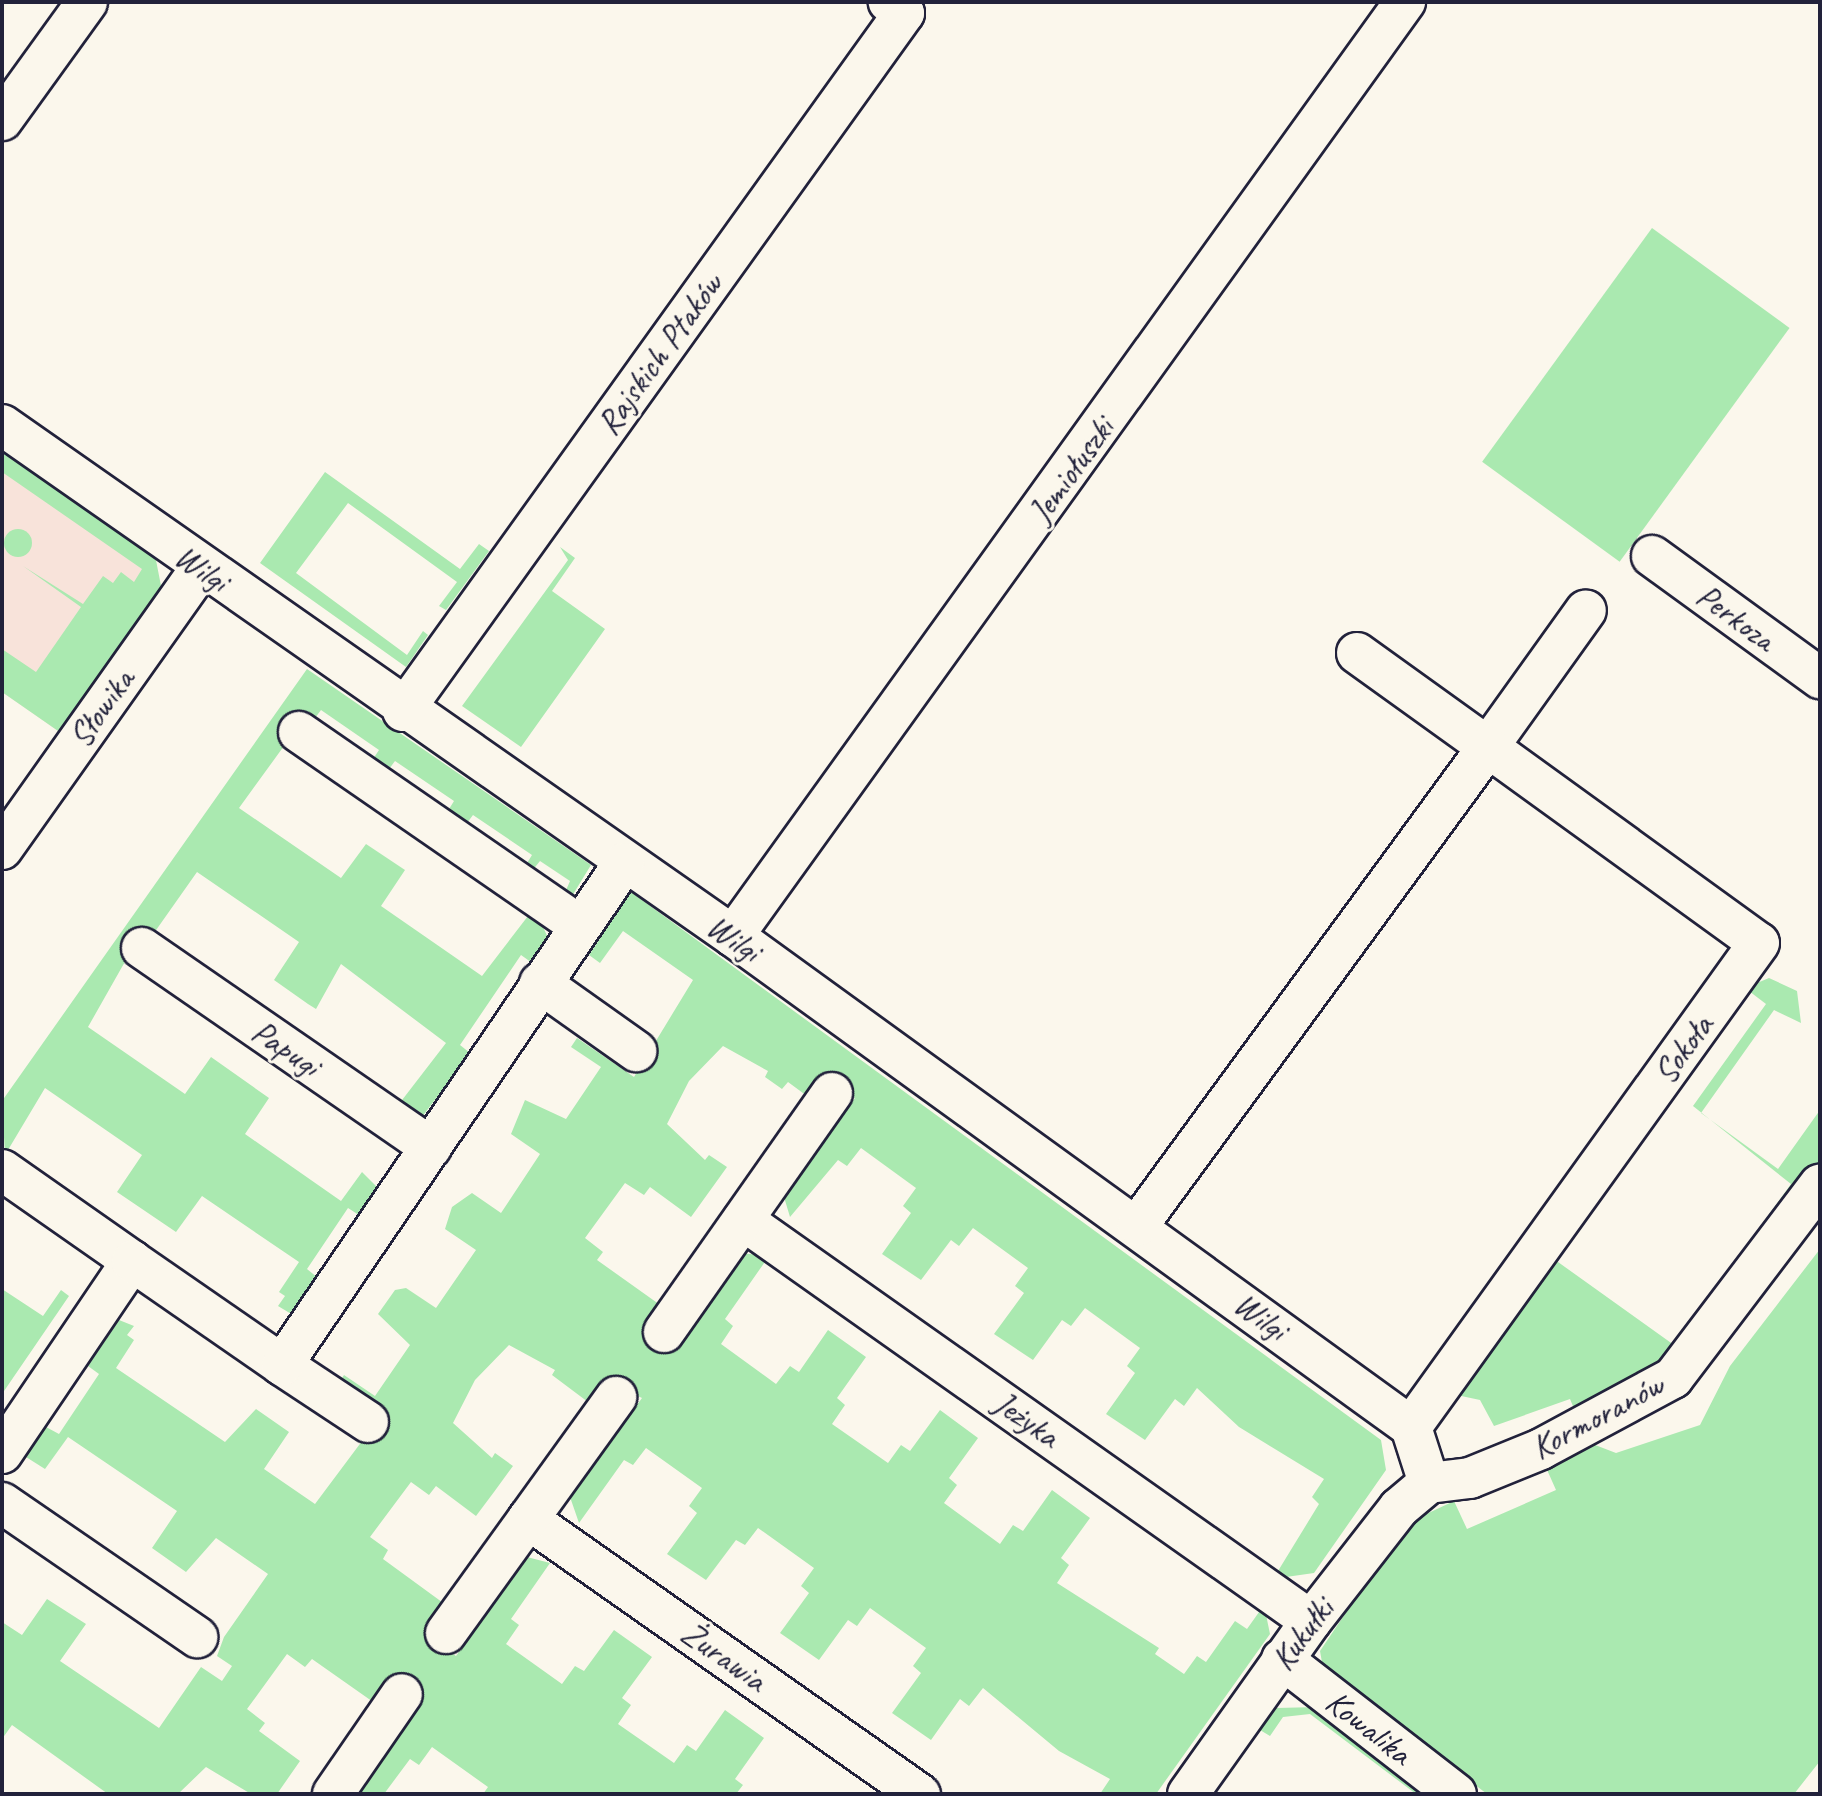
<!DOCTYPE html>
<html>
<head>
<meta charset="utf-8">
<style>
	body { margin:0 }
	#map { position:relative; width:1822px; height:1796px; overflow:hidden; background:#fbf7ec; font-family:Caveat,sans-serif }
	div>[style] { position:absolute }
	[style*='--x'] { left:calc(var(--x)*1px); top:calc(var(--y)*1px); width:calc(var(--w)*1px); rotate:calc(var(--a)*1deg) }
	.built>* { inset:0; background:#f8e3da }
	.green>* { inset:0; background:#aae9b0; transform-origin:0 0 }
	.round { border-radius:50% }
	.roads { filter:drop-shadow(2px 0 #22223b) drop-shadow(-2px 0 #22223b) drop-shadow(0 2px #22223b) drop-shadow(0 -2px #22223b) }
	.street>* { height:40px; margin:-20px; padding:0 20px; transform-origin:20px; border-radius:20px; background:#fbf7ec }
	span { translate:-50% -50%; white-space:nowrap; text-align:center; line-height:1.15; -webkit-text-stroke:6px #fbf7ec; paint-order:stroke }
	.street-label { font-size:34px; color:#22223b }
	.frame { position:absolute; inset:0; border:4px solid #22223b; pointer-events:none }
</style>
</head>
<body>
<div id="map">
	<div class="built">
		<div style="clip-path:polygon(2px 446px,155px 555px,61px 733px,2px 692px)"></div>
	</div>
	<div class="green">
		<div style="left:1652px;top:228px;width:170px;height:289px;rotate:36deg"></div>
		<div style="clip-path:polygon(2px 446px,155px 555px,162px 591px,61px 733px,2px 692px,2px 649px,36px 672px,81px 607px,23px 566px,83px 604px,103px 576px,113px 583px,121px 572px,134px 582px,142px 569px,2px 472px)"></div>
		<div style="clip-path:polygon(325px 472px,460px 569px,479px 544px,489px 551px,446px 610px,439px 606px,457px 582px,348px 503px,296px 573px,407px 655px,423px 631px,428px 635px,406px 667px,260px 563px)"></div>
		<div class="round" style="left:4px;top:529px;width:28px;height:28px"></div>
		<div style="clip-path:polygon(560px 547px,575px 558px,552px 591px,605px 629px,521px 747px,462px 706px,568px 560px)"></div>
		<div style="clip-path:polygon(307px 669px,591px 865px,572px 896px,564px 895px,570px 881px,540px 861px,531px 872px,524px 868px,532px 855px,473px 815px,464px 827px,446px 814px,454px 801px,395px 761px,386px 773px,371px 762px,379px 750px,321px 710px,312px 722px,305px 717px,239px 808px,341px 878px,366px 844px,405px 870px,381px 906px,482px 976px,528px 916px,543px 927px,549px 940px,535px 965px,521px 955px,460px 1045px,470px 1053px,422px 1117px,399px 1104px,446px 1043px,341px 964px,316px 1009px,308px 1004px,274px 980px,299px 942px,197px 872px,154px 933px,146px 928px,135px 944px,88px 1027px,185px 1094px,211px 1057px,269px 1098px,245px 1134px,341px 1201px,362px 1172px,380px 1190px,362px 1217px,348px 1208px,307px 1269px,318px 1278px,293px 1315px,278px 1306px,285px 1296px,279px 1292px,299px 1262px,202px 1196px,176px 1232px,117px 1192px,142px 1155px,45px 1088px,5px 1155px,2px 1101px)"></div>
		<div style="clip-path:polygon(631px 892px,1381px 1440px,1386px 1470px,1314px 1573px,1286px 1577px,1278px 1571px,1319px 1504px,1312px 1497px,1324px 1479px,1239px 1427px,1197px 1388px,1184px 1406px,1175px 1399px,1145px 1440px,1106px 1414px,1135px 1373px,1127px 1366px,1140px 1348px,1085px 1308px,1071px 1326px,1062px 1320px,1033px 1360px,994px 1334px,1024px 1293px,1015px 1286px,1028px 1268px,973px 1228px,959px 1246px,951px 1240px,921px 1280px,882px 1254px,911px 1213px,903px 1206px,916px 1188px,861px 1148px,847px 1166px,838px 1160px,790px 1217px,784px 1197px,855px 1098px,823px 1074px,807px 1096px,788px 1082px,782px 1089px,765px 1077px,768px 1071px,723px 1046px,689px 1081px,667px 1124px,705px 1160px,709px 1155px,727px 1167px,691px 1217px,650px 1187px,644px 1195px,625px 1183px,585px 1238px,603px 1252px,597px 1260px,663px 1307px,642px 1335px,666px 1352px,740px 1253px,769px 1256px,725px 1319px,733px 1326px,721px 1344px,776px 1384px,790px 1366px,799px 1372px,828px 1330px,866px 1357px,837px 1398px,845px 1405px,832px 1424px,888px 1463px,901px 1445px,910px 1451px,940px 1410px,978px 1438px,949px 1478px,957px 1485px,944px 1503px,1000px 1544px,1013px 1525px,1023px 1531px,1052px 1490px,1090px 1518px,1061px 1558px,1069px 1565px,1057px 1583px,1159px 1648px,1155px 1654px,1184px 1674px,1197px 1656px,1206px 1662px,1235px 1621px,1247px 1629px,1264px 1605px,1270px 1634px,1156px 1794px,1100px 1794px,1110px 1779px,1059px 1751px,983px 1688px,969px 1706px,960px 1699px,931px 1740px,892px 1713px,921px 1673px,913px 1666px,926px 1648px,870px 1608px,857px 1626px,848px 1620px,819px 1660px,780px 1633px,809px 1593px,801px 1586px,814px 1568px,758px 1528px,745px 1545px,736px 1540px,706px 1580px,667px 1554px,697px 1513px,689px 1506px,702px 1488px,646px 1448px,633px 1465px,624px 1460px,579px 1523px,570px 1497px,642px 1398px,604px 1380px,588px 1402px,552px 1375px,555px 1370px,509px 1345px,475px 1380px,453px 1423px,492px 1458px,495px 1453px,513px 1466px,494px 1492px,476px 1516px,436px 1486px,429px 1495px,411px 1482px,370px 1537px,388px 1550px,383px 1559px,446px 1605px,425px 1633px,456px 1656px,527px 1557px,550px 1563px,511px 1619px,519px 1625px,506px 1644px,562px 1684px,575px 1666px,584px 1671px,614px 1630px,652px 1657px,622px 1698px,631px 1705px,618px 1724px,674px 1763px,687px 1745px,696px 1751px,725px 1710px,764px 1738px,735px 1779px,743px 1785px,736px 1794px,483px 1794px,488px 1787px,432px 1747px,419px 1765px,410px 1759px,384px 1794px,357px 1794px,423px 1700px,393px 1678px,376px 1704px,312px 1659px,305px 1667px,287px 1654px,247px 1709px,265px 1723px,259px 1731px,300px 1761px,277px 1794px,251px 1794px,206px 1767px,178px 1794px,108px 1794px,12px 1725px,2px 1739px,2px 1622px,22px 1635px,47px 1599px,86px 1624px,60px 1661px,159px 1728px,201px 1667px,222px 1681px,232px 1666px,217px 1656px,224px 1637px,268px 1574px,216px 1538px,186px 1572px,152px 1548px,177px 1511px,68px 1437px,45px 1469px,26px 1457px,46px 1427px,59px 1434px,99px 1374px,88px 1366px,119px 1320px,134px 1326px,127px 1335px,134px 1340px,116px 1368px,225px 1442px,256px 1409px,289px 1432px,264px 1469px,315px 1504px,383px 1413px,339px 1383px,344px 1375px,375px 1396px,410px 1345px,378px 1314px,395px 1290px,406px 1288px,436px 1308px,476px 1250px,445px 1229px,452px 1207px,472px 1193px,501px 1213px,540px 1154px,511px 1134px,525px 1100px,566px 1119px,601px 1067px,571px 1047px,577px 1038px,634px 1077px,693px 980px,623px 931px,600px 963px,589px 955px)"></div>
		<div style="clip-path:polygon(1769px 978px,1797px 991px,1801px 1023px,1774px 1010px,1701px 1113px,1778px 1169px,1820px 1110px,1820px 1161px,1666px 1360px,1575px 1411px,1570px 1399px,1494px 1426px,1480px 1400px,1452px 1394px,1551px 1257px,1674px 1345px,1791px 1184px,1693px 1106px,1766px 1004px,1745px 988px)"></div>
		<div style="clip-path:polygon(1820px 1249px,1820px 1761px,1794px 1794px,1487px 1794px,1323px 1668px,1320px 1651px,1397px 1537px,1420px 1517px,1454px 1501px,1467px 1529px,1556px 1490px,1544px 1463px,1590px 1443px,1616px 1453px,1700px 1425px,1730px 1366px)"></div>
		<div style="clip-path:polygon(2px 1289px,43px 1316px,61px 1290px,69px 1296px,2px 1394px)"></div>
		<div style="clip-path:polygon(1318px 1707px,1436px 1794px,1416px 1794px,1310px 1714px,1283px 1717px,1270px 1736px,1260px 1730px,1276px 1708px)"></div>
	</div>
	<div class="roads">
		<div class="street">
			<div style="--x:2;--y:120;--w:145;--a:-54.2"></div>
			<div style="--x:2;--y:425;--w:892;--a:34.96"></div>
			<div style="--x:733;--y:936;--w:837;--a:35.91"></div>
			<div style="--x:1411;--y:1427;--w:59;--a:72.2"></div>
			<div style="--x:1652;--y:556;--w:208;--a:36"></div>
			<div style="--x:1357;--y:653;--w:161;--a:35.7"></div>
			<div style="--x:1488;--y:747;--w:168;--a:-54.4"></div>
			<div style="--x:403;--y:711;--w:859;--a:-54.33"></div>
			<div style="--x:904;--y:13;--w:19;--a:-144"></div>
			<div style="--x:299;--y:732;--w:340;--a:34.6"></div>
			<div style="--x:2;--y:849;--w:344;--a:-54.7"></div>
			<div style="--x:733;--y:936;--w:1151;--a:-54.27"></div>
			<div style="--x:142;--y:948;--w:351;--a:34.6"></div>
			<div style="--x:540;--y:983;--w:118;--a:35.3"></div>
			<div style="--x:2;--y:1170;--w:159;--a:35"></div>
			<div style="--x:743;--y:1220;--w:695;--a:35.22"></div>
			<div style="--x:1138;--y:1225;--w:592;--a:-53.79"></div>
			<div style="--x:1488;--y:747;--w:334;--a:35.9"></div>
			<div style="--x:1759;--y:943;--w:596;--a:125.72"></div>
			<div style="--x:664;--y:1332;--w:292;--a:-54.9"></div>
			<div style="--x:282;--y:1365;--w:103;--a:33.5"></div>
			<div style="--x:2;--y:1453;--w:232;--a:-55.9"></div>
			<div style="--x:132;--y:1261;--w:183;--a:34.7"></div>
			<div style="--x:282;--y:1365;--w:607;--a:-55.73"></div>
			<div style="--x:1429;--y:1483;--w:41;--a:-7"></div>
			<div style="--x:1470;--y:1478;--w:77;--a:-22.2"></div>
			<div style="--x:1541;--y:1449;--w:150;--a:-28.3"></div>
			<div style="--x:1673;--y:1378;--w:243;--a:-52.8"></div>
			<div style="--x:2;--y:1503;--w:237;--a:34.5"></div>
			<div style="--x:528;--y:1519;--w:479;--a:35.1"></div>
			<div style="--x:446;--y:1633;--w:291;--a:-54.2"></div>
			<div style="--x:1282;--y:1659;--w:220;--a:37.8"></div>
			<div style="--x:333;--y:1794;--w:121;--a:-55.4"></div>
			<div style="--x:1188;--y:1794;--w:212;--a:-54.6"></div>
			<div style="--x:1311;--y:1621;--w:143;--a:-52.1"></div>
			<div style="--x:1399;--y:1508;--w:39;--a:-40"></div>
		</div>
	</div>
	<div class="street-label">
		<span style="left:659px;top:354px;rotate:-54deg">Rajskich Ptaków</span>
		<span style="left:1071px;top:470px;rotate:-54deg">Jemiołuszki</span>
		<span style="left:202px;top:568px;rotate:35deg">Wilgi</span>
		<span style="left:1736px;top:617px;rotate:36deg">Perkoza</span>
		<span style="left:101px;top:708px;rotate:-55deg">Słowika</span>
		<span style="left:734px;top:938px;rotate:35deg">Wilgi</span>
		<span style="left:286px;top:1048px;rotate:34deg">Papugi</span>
		<span style="left:1683px;top:1049px;rotate:-54deg">Sokoła</span>
		<span style="left:1261px;top:1316px;rotate:37deg">Wilgi</span>
		<span style="left:1597px;top:1416px;rotate:-28deg">Kormoranów</span>
		<span style="left:1027px;top:1419px;rotate:35deg">Jeżyka</span>
		<span style="left:1302px;top:1634px;rotate:-53deg">Kukułki</span>
		<span style="left:724px;top:1656px;rotate:35deg">Żurawia</span>
		<span style="left:1369px;top:1727px;rotate:38deg">Kowalika</span>
	</div>
	<div class="frame"></div>
</div>
</body>
</html>
